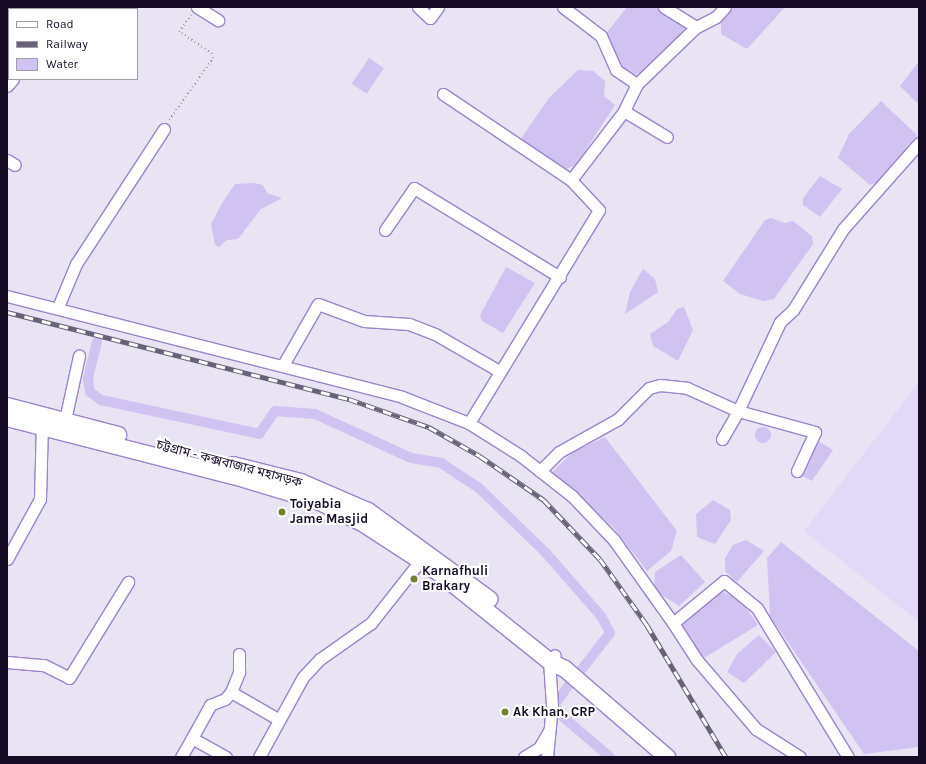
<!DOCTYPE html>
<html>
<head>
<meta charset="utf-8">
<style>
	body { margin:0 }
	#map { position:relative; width:926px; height:764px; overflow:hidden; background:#e8e4f3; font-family:Karla,"Noto Sans Bengali",sans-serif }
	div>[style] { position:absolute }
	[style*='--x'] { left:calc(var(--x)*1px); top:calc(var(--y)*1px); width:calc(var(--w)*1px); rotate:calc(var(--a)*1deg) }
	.built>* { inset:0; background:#e2d9f9 }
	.water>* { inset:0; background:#d1c3f1; transform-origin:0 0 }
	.round { border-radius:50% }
	.canal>* { height:10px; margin:-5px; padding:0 5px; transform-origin:5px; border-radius:5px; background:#d1c3f1 }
	.path>* { height:1.5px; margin-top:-0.75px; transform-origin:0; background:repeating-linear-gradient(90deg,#9992a6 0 1px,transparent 0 4px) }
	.roads { filter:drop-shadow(1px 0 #9b84ca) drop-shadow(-1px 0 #9b84ca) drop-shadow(0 1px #9b84ca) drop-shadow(0 -1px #9b84ca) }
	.minor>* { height:11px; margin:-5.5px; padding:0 5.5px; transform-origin:5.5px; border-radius:5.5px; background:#fff }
	.highway>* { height:16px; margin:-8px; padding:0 8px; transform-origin:8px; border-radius:8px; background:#fff }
	.rail>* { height:4.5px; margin-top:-2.25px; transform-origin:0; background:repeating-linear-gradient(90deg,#fff 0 9px,#696177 0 18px); box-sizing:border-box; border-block:1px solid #696177 }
	.dots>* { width:11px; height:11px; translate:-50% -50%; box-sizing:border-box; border:2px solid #fff; border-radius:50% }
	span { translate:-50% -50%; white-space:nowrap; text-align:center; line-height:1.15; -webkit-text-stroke:4px #fff; paint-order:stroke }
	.street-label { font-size:13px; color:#150b25 }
	.poi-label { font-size:13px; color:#150b25; font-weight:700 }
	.left { translate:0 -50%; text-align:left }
	.frame { position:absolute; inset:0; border:8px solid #150b25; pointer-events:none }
	.legend { position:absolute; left:8px; top:8px; width:130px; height:72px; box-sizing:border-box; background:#fff; border:1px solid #a19da8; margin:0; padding:5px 7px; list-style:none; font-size:12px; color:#150b25 }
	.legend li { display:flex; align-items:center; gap:8px; height:20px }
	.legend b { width:20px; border:1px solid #a19da8 }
</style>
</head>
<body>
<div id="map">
	<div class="built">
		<div style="clip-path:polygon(919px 382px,919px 622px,804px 531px)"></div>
	</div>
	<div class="water">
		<div style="clip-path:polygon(78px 7px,128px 7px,76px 9px)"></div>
		<div style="clip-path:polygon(627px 7px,660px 7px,686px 27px,646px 71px,629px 76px,619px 69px,605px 35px)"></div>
		<div style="clip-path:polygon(734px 7px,785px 7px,747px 49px,721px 34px,721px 21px)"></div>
		<div style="left:369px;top:58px;width:18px;height:31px;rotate:34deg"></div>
		<div style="clip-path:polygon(919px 61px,919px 105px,900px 86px)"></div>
		<div style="clip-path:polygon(578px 70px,593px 71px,605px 81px,604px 96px,615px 105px,576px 165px,564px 170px,522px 142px,522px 137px,549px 98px)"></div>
		<div style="clip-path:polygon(881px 101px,917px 135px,878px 182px,870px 185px,838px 158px,849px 134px)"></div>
		<div style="clip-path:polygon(820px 176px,842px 189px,820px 217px,803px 205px,803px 198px)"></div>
		<div style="clip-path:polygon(254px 183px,263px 185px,267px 193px,282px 198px,261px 209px,238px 239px,227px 240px,219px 247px,215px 245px,211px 224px,222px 203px,235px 184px)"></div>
		<div style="clip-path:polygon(771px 218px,785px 223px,793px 221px,812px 236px,813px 244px,774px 299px,763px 301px,740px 294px,723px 281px,765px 220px)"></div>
		<div style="clip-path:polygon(506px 267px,535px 283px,503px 333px,482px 321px,480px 315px)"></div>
		<div style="clip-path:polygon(643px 269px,655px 279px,658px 292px,625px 314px,630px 292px)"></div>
		<div style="clip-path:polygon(684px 307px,693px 330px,678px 361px,653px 346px,650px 334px,668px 322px,677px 309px)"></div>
		<div class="round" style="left:755px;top:427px;width:16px;height:16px"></div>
		<div style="clip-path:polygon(605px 437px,677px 531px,671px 551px,647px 571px,613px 527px,551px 473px,573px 452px)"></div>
		<div style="clip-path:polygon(818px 441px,833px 450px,812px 481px,801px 475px)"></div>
		<div style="clip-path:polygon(713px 500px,730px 510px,731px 520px,715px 544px,697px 537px,696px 514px)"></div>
		<div style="clip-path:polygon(746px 540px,764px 551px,737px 582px,725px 571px,725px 558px,733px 545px)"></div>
		<div style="clip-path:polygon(781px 542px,919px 651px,919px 747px,864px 754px,770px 616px,767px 558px)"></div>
		<div style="clip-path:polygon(681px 555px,705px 582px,679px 606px,654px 590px,655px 572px)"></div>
		<div style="clip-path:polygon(721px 591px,741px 600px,758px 625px,704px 658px,678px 625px)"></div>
		<div style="clip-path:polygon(759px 635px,776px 652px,744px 683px,727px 672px,737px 654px)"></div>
	</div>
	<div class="canal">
		<div style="--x:97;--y:342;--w:38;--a:104"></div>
		<div style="--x:88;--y:379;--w:13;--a:81"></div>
		<div style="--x:90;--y:392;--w:14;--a:36"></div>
		<div style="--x:101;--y:400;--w:162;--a:12.1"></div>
		<div style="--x:259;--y:434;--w:28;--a:-55"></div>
		<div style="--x:275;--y:411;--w:40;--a:4.3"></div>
		<div style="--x:315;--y:414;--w:106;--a:24.6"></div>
		<div style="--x:411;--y:458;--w:30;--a:9"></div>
		<div style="--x:441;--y:463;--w:45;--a:33.3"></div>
		<div style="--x:479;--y:488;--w:93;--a:44.1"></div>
		<div style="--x:546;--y:553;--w:84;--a:48.9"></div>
		<div style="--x:601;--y:616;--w:19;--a:62"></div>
		<div style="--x:610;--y:633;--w:46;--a:127.9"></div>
		<div style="--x:568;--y:686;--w:21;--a:125"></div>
		<div style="--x:556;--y:703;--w:8;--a:90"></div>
		<div style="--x:556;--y:711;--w:71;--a:40.4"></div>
	</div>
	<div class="path">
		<div style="--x:169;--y:120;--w:76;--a:-54.6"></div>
		<div style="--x:213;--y:58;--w:4;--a:-104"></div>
		<div style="--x:212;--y:54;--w:40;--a:-146"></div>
		<div style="--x:179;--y:32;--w:21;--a:-55"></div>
	</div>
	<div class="roads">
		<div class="minor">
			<div style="--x:197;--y:7;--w:25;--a:32"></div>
			<div style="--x:418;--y:7;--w:16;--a:43"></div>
			<div style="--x:430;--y:18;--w:14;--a:-54"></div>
			<div style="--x:563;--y:7;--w:48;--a:37.3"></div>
			<div style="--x:601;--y:36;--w:37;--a:66"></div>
			<div style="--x:616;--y:70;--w:25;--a:34"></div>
			<div style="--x:664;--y:7;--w:38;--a:32"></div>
			<div style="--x:725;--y:7;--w:13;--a:132"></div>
			<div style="--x:716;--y:17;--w:22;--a:153"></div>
			<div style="--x:696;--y:27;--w:82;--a:136"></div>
			<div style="--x:637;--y:84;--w:30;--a:116"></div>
			<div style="--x:624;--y:111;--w:87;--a:127.5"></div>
			<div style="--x:571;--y:180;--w:41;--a:47"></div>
			<div style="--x:599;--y:210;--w:250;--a:121.4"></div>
			<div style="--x:469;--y:423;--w:62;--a:32.4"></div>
			<div style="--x:521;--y:456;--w:65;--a:38.1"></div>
			<div style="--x:572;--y:496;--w:61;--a:46.3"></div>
			<div style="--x:614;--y:540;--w:102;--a:54.6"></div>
			<div style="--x:673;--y:623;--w:66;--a:-39.5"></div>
			<div style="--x:724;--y:581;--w:43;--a:39.3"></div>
			<div style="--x:757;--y:608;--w:175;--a:58.6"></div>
			<div style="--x:68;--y:9;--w:3;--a:-45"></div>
			<div style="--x:7;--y:86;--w:9;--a:-49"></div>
			<div style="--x:443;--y:94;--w:154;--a:33.9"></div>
			<div style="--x:624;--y:111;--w:50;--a:31.2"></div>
			<div style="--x:7;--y:160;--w:9;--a:32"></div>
			<div style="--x:385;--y:230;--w:51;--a:-55.4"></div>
			<div style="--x:414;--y:188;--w:171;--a:31.4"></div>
			<div style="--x:7;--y:296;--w:408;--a:14.3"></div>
			<div style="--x:402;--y:397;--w:72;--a:21.2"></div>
			<div style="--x:58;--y:307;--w:47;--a:-67.3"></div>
			<div style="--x:76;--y:264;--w:161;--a:-56.9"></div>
			<div style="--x:283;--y:365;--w:70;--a:-60.2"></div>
			<div style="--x:318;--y:304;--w:49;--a:20.3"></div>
			<div style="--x:364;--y:321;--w:45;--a:3.8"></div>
			<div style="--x:409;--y:324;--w:28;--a:21"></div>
			<div style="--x:435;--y:334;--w:74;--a:30"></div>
			<div style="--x:65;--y:420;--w:66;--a:-77.7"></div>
			<div style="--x:722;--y:439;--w:32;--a:-60"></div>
			<div style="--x:738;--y:411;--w:80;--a:15.3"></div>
			<div style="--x:815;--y:432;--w:43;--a:114.8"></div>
			<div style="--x:540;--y:471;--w:27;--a:-45"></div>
			<div style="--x:559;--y:452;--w:68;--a:-29.2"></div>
			<div style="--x:618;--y:419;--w:44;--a:-45"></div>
			<div style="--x:649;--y:388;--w:11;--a:-15"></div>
			<div style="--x:660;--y:385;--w:27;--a:6"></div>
			<div style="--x:687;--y:388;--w:56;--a:24.3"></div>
			<div style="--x:738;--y:411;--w:98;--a:-64.7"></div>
			<div style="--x:780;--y:322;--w:18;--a:-43"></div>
			<div style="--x:793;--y:310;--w:95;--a:-58.3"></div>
			<div style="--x:843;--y:229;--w:115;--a:-48.5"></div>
			<div style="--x:7;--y:559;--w:68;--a:-61.2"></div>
			<div style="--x:40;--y:499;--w:78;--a:-88.5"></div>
			<div style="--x:673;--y:623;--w:44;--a:57"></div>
			<div style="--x:697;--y:660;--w:91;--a:49.5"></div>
			<div style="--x:756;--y:729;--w:52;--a:32.5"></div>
			<div style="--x:7;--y:662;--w:37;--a:5"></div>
			<div style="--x:44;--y:665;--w:28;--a:27"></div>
			<div style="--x:69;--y:678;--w:113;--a:-58.4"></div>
			<div style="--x:231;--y:692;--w:22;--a:-68"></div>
			<div style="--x:239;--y:672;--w:18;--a:-90"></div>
			<div style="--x:181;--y:757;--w:22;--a:-60"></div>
			<div style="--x:226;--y:757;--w:39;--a:-151"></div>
			<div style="--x:192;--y:738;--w:38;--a:-61"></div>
			<div style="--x:210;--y:705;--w:16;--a:-22"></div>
			<div style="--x:225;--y:699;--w:9;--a:-49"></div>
			<div style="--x:231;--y:692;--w:54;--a:29.9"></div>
			<div style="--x:259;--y:757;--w:91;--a:-61.2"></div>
			<div style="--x:303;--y:677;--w:25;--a:-47"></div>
			<div style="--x:320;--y:659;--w:62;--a:-35.2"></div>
			<div style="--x:371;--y:623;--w:85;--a:-51.7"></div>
			<div style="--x:524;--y:757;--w:17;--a:-31"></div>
			<div style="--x:539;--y:748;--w:20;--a:-60"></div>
			<div style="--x:547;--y:757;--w:52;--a:-84.5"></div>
			<div style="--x:552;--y:705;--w:44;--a:-93.9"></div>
			<div style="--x:549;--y:661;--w:8;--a:-45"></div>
		</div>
		<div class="highway">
			<div style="--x:7;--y:406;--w:115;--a:14.6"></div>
			<div style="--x:7;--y:418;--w:245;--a:14.4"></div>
			<div style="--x:244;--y:479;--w:79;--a:16.8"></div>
			<div style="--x:320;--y:502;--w:49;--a:26.6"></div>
			<div style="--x:364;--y:524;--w:88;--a:33"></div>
			<div style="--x:438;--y:572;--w:142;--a:38.7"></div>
			<div style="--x:549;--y:661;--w:18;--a:27"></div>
			<div style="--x:565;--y:669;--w:135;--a:40.8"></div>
			<div style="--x:233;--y:465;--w:70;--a:14"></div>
			<div style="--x:301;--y:482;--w:73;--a:23.4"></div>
			<div style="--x:368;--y:511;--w:150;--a:36"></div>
		</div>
	</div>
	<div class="rail">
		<div style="--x:7;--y:312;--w:353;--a:14.3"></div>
		<div style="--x:349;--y:399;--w:85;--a:19.3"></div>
		<div style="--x:429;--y:427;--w:59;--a:29.6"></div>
		<div style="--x:480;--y:456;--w:78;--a:34.5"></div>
		<div style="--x:544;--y:500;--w:81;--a:46.5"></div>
		<div style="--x:600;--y:559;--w:81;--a:54.5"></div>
		<div style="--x:647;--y:625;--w:154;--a:59.1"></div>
	</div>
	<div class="dots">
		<div style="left:282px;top:512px;background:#738130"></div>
		<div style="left:414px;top:579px;background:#738130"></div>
		<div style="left:505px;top:712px;background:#738130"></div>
	</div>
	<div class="street-label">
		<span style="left:229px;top:464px;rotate:15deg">চট্টগ্রাম - কক্সবাজার মহাসড়ক</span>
	</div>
	<div class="poi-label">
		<span class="left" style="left:290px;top:512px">Toiyabia<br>Jame Masjid</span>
		<span class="left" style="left:422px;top:579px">Karnafhuli<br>Brakary</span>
		<span class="left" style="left:513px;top:712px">Ak Khan, CRP</span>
	</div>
	<div class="frame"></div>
	<ul class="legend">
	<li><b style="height:5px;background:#fff"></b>Road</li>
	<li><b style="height:5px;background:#696177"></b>Railway</li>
	<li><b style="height:11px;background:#d1c3f1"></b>Water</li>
	</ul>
</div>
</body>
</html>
